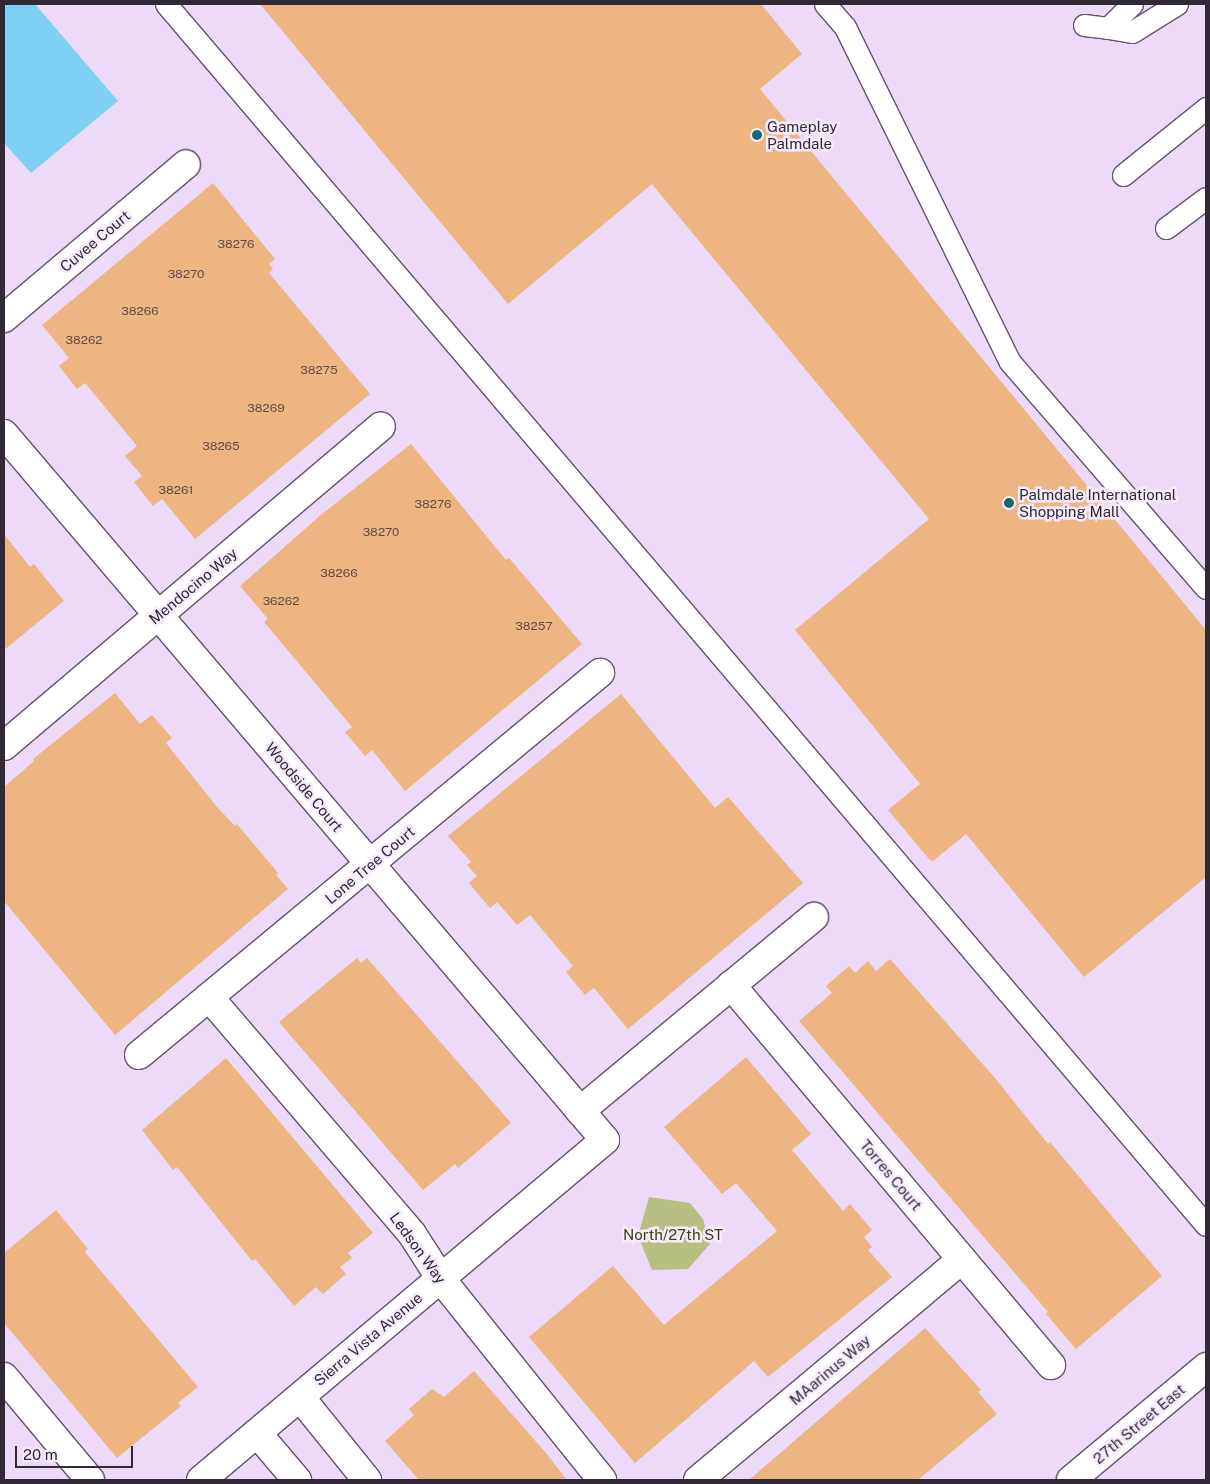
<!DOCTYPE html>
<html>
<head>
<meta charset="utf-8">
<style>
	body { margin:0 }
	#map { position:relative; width:1210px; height:1484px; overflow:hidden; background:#eddaf9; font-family:"Public Sans",sans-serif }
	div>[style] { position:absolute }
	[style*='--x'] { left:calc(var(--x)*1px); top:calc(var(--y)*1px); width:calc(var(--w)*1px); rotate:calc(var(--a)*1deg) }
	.green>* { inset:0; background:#b7bf81 }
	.water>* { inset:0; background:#7ed1f2 }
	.building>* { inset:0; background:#ecb581 }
	.roads { filter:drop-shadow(1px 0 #63546d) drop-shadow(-1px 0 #63546d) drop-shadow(0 1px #63546d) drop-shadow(0 -1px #63546d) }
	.lane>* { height:21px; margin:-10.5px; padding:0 10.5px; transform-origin:10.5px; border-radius:10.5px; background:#fff }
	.street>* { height:28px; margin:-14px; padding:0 14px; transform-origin:14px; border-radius:14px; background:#fff }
	.dots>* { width:14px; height:14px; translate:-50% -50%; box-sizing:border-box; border:2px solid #f6ebfd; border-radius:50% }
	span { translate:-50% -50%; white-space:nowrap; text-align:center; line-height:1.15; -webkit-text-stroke:5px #f6ebfd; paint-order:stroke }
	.number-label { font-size:12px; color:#604d49 }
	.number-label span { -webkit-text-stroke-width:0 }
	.poi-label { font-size:15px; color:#312a36 }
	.left { translate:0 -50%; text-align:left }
	.street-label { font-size:15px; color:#312a36 }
	.park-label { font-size:15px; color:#3c410a }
	.frame { position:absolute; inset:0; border:5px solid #312a36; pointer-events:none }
	.scale { position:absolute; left:15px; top:1446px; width:118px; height:22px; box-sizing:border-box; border:2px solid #312a36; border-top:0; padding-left:6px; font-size:15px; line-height:18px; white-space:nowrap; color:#312a36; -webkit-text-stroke:4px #f6ebfd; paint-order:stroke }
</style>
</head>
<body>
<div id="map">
	<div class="green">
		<div style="clip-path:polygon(649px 1197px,690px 1203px,703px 1219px,710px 1244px,688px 1269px,652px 1270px,638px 1236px)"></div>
	</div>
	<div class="water">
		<div style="clip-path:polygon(4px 4px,35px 4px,118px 101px,31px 173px,4px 143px)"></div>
	</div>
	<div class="building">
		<div style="clip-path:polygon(260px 4px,761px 4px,802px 54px,760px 89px,1206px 630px,1206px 877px,1084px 977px,966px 834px,933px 861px,930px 860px,888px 810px,920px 784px,795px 630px,929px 519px,652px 184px,508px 304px)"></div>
		<div style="clip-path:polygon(213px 183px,275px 259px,269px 264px,273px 269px,269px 273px,370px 394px,195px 539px,162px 499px,153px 506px,134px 482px,142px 476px,125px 456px,137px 446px,85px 383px,77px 389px,59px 366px,69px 358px,42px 325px)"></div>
		<div style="clip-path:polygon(411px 444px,506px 560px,509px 558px,582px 644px,405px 791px,372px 750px,365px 756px,345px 732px,352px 727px,264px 622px,268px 619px,240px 586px,322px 514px)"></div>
		<div style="clip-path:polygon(4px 534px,30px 567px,34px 564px,64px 601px,4px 650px)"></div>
		<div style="clip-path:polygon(115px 693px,140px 724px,152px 715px,172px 738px,166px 743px,217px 807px,235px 826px,237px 824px,278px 873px,276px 875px,288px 889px,115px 1035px,4px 901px,4px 787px,34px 761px,33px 759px)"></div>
		<div style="clip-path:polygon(621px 694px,715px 808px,728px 797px,803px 883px,628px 1029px,594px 988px,585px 995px,566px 972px,573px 966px,530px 915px,517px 925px,497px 902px,490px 908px,469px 883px,477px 876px,467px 865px,471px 862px,448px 836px)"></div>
		<div style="clip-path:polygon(357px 958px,361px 963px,367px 958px,511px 1123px,458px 1168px,455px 1164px,423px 1190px,279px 1022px)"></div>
		<div style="clip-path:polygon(890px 959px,995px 1078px,1048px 1144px,1050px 1142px,1162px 1276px,1076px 1349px,1046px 1314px,1048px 1312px,799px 1021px,832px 993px,826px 986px,849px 966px,855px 973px,868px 961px,876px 971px)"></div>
		<div style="clip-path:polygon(746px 1057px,811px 1134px,792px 1150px,843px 1211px,850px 1204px,872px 1230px,864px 1237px,872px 1247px,868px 1250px,892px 1277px,768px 1377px,754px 1361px,635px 1463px,529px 1337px,613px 1266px,664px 1325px,777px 1231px,736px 1183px,722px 1194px,664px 1127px)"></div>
		<div style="clip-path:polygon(226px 1058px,373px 1233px,348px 1253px,352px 1258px,340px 1267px,346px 1274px,323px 1294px,316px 1287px,294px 1306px,255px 1259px,252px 1261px,177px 1167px,173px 1170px,142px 1130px)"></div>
		<div style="clip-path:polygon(56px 1210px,88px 1249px,85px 1252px,198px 1387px,178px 1403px,181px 1406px,117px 1458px,4px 1323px,4px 1253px)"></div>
		<div style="clip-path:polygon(925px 1328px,981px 1390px,978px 1392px,997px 1414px,918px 1480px,749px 1480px)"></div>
		<div style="clip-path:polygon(474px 1371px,546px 1453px,567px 1480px,419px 1480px,385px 1441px,414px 1415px,409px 1409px,432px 1389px,444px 1397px)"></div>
	</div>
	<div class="roads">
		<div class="lane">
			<div style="--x:166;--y:4;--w:1604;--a:49.58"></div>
			<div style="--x:825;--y:4;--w:30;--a:49"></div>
			<div style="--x:845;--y:27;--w:373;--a:63.8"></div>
			<div style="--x:1010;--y:362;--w:299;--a:49.1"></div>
			<div style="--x:1084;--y:25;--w:24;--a:7"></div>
			<div style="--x:1108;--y:28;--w:34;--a:-45"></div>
			<div style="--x:1108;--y:28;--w:24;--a:9"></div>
			<div style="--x:1132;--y:32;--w:53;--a:-31.9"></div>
			<div style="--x:1123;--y:175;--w:107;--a:-38.9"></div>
			<div style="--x:1166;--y:228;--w:50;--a:-36.9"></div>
		</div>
		<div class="street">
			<div style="--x:4;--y:318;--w:238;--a:-40.2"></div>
			<div style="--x:4;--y:434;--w:927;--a:49.59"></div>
			<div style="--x:605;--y:1140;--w:528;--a:139.92"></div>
			<div style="--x:4;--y:746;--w:494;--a:-40.3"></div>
			<div style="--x:731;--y:985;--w:497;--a:49.9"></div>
			<div style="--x:209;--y:997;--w:312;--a:49.4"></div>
			<div style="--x:412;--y:1234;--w:54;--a:57.2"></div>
			<div style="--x:441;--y:1279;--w:258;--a:51.3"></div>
			<div style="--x:139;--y:1055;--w:599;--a:-39.65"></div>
			<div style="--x:580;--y:1111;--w:304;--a:-39.7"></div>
			<div style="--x:4;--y:1377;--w:134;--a:50.1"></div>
			<div style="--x:300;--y:1397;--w:107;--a:51.1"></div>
			<div style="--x:257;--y:1433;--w:62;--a:49.6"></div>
			<div style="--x:698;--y:1480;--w:344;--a:-39.9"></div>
			<div style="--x:1071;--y:1480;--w:176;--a:-39.9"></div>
		</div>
	</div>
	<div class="dots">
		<div style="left:757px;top:135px;background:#1b676f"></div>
		<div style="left:1009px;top:503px;background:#1b676f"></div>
	</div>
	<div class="number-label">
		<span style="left:236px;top:245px">38276</span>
		<span style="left:186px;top:275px">38270</span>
		<span style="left:140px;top:312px">38266</span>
		<span style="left:84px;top:341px">38262</span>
		<span style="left:319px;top:371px">38275</span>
		<span style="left:266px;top:409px">38269</span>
		<span style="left:221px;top:447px">38265</span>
		<span style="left:176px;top:491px">38261</span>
		<span style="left:433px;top:505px">38276</span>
		<span style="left:381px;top:533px">38270</span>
		<span style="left:339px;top:574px">38266</span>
		<span style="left:281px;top:602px">36262</span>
		<span style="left:534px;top:627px">38257</span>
	</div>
	<div class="poi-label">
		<span class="left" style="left:767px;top:135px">Gameplay<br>Palmdale</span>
		<span class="left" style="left:1019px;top:503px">Palmdale International<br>Shopping Mall</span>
	</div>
	<div class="street-label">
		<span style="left:95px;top:241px;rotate:-40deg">Cuvee Court</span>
		<span style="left:193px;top:586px;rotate:-40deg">Mendocino Way</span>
		<span style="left:304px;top:787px;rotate:50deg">Woodside Court</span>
		<span style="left:370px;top:865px;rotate:-40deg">Lone Tree Court</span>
		<span style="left:891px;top:1175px;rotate:50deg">Torres Court</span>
		<span style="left:418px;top:1248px;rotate:54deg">Ledson Way</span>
		<span style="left:368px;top:1339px;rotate:-40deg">Sierra Vista Avenue</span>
		<span style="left:830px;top:1370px;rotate:-40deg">MAarinus Way</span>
		<span style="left:1139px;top:1424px;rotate:-40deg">27th Street East</span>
	</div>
	<div class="park-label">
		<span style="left:673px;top:1235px">North/27th ST</span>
	</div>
	<div class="frame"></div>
	<div class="scale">20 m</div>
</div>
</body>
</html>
